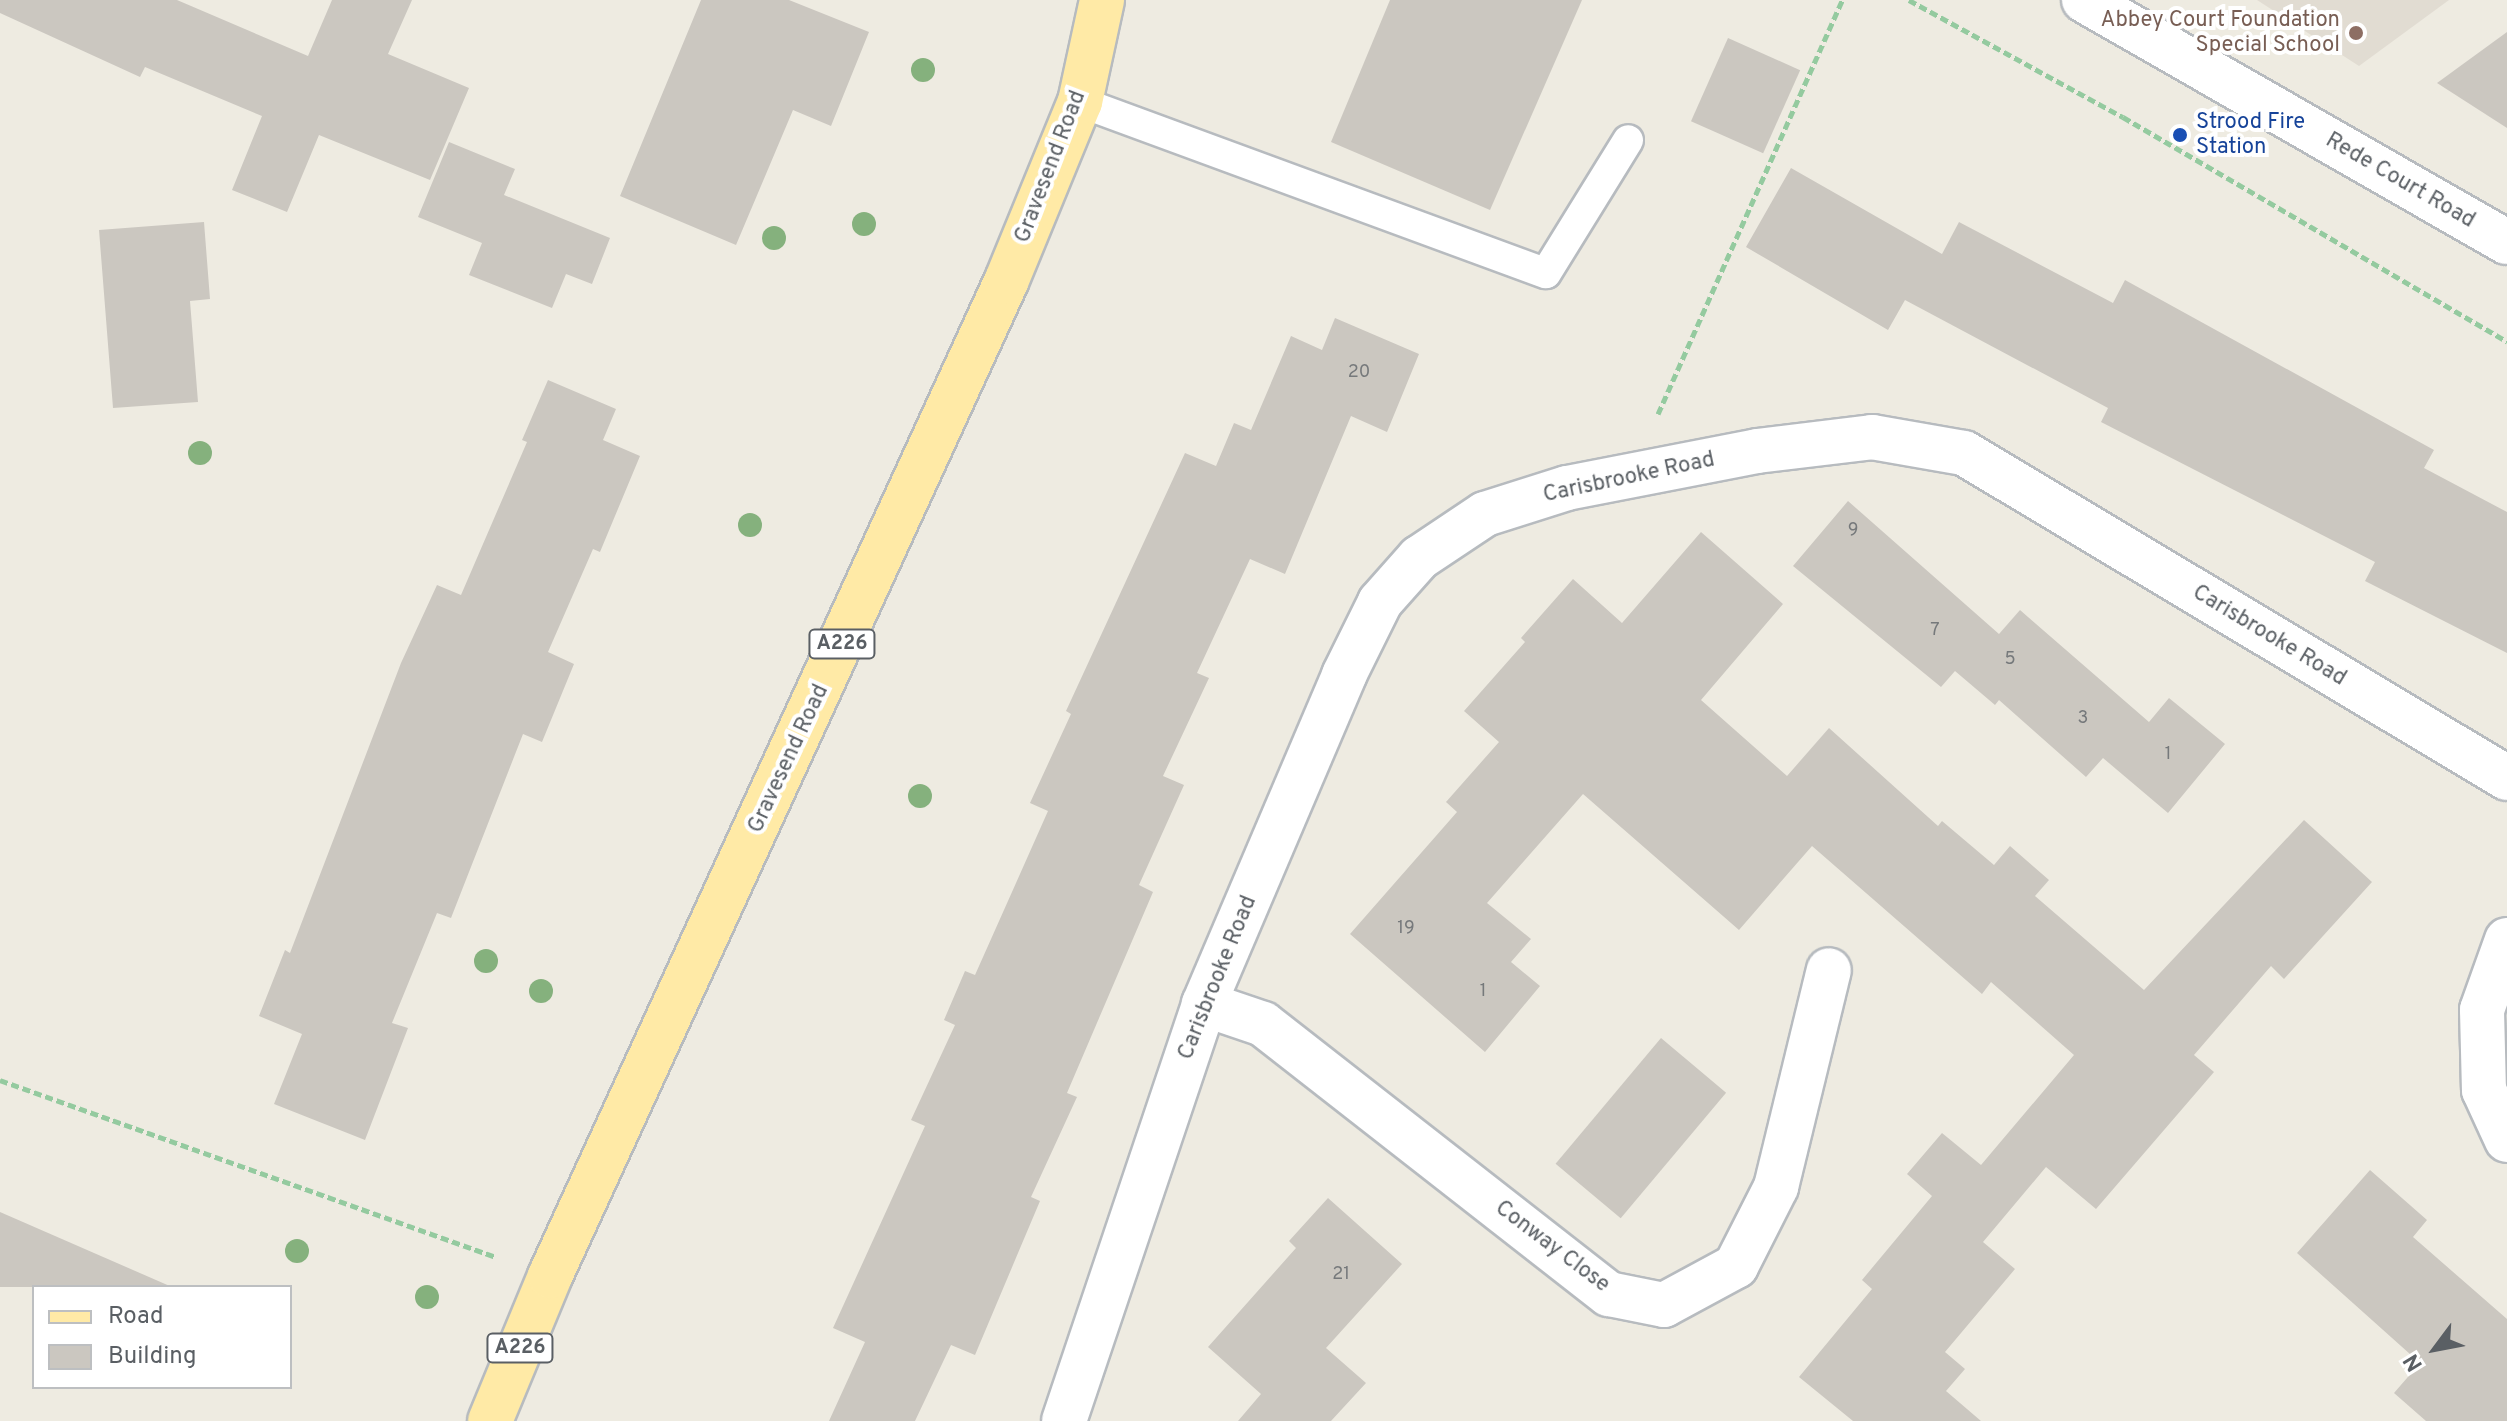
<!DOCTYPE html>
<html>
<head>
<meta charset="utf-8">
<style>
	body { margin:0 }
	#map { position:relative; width:2507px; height:1421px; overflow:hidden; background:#eeebe1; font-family:Overpass,sans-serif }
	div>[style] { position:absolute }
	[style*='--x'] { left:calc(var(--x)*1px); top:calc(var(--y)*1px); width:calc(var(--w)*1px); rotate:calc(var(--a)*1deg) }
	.education>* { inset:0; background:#e1dcd2 }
	.building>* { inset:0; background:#cbc7c0; transform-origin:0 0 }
	.path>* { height:5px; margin-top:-2.5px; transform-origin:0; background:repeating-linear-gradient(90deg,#94ca9f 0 8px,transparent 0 12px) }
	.roads { filter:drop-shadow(2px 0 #b7bbbf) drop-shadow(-2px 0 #b7bbbf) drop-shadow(0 2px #b7bbbf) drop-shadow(0 -2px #b7bbbf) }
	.service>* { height:30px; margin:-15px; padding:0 15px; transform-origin:15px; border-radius:15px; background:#fff }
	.minor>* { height:44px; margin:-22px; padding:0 22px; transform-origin:22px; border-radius:22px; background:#fff }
	.secondary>* { height:44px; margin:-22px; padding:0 22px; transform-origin:22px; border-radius:22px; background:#fff }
	.primary>* { height:44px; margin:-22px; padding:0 22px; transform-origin:22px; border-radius:22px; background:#ffeaa6 }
	.trees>* { width:24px; height:24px; margin:-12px; border-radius:50%; background:#85b17d }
	.dots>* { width:22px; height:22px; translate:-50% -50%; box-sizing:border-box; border:4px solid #fff; border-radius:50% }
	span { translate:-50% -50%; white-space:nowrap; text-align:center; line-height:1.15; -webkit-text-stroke:8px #fff; paint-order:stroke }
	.number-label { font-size:18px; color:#76797b }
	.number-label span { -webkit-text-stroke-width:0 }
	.shield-label span { padding:2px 6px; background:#fff; border:2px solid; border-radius:6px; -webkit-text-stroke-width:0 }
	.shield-label { font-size:20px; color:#5a5f64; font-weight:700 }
	.education-label { font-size:22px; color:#785e54 }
	.right { translate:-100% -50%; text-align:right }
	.transit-label { font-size:22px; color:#164399 }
	.left { translate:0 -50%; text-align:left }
	.street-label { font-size:22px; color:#5a5f64 }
	.legend { position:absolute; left:32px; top:1285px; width:260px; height:104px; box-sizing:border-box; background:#fff; border:2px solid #bdbfc1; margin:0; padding:10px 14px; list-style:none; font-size:24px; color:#5a5f64 }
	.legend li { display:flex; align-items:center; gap:16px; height:40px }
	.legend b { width:40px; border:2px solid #bdbfc1 }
	.north { position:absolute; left:2395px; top:1309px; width:80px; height:80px; -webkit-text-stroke:6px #fff; paint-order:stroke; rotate:238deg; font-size:22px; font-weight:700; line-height:32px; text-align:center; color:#5a5f64 }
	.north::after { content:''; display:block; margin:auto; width:28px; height:36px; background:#5a5f64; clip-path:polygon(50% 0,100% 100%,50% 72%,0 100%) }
</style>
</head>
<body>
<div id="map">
	<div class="education">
		<div style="clip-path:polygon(2257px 0,2449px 0,2359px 66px)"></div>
	</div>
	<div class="building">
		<div style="clip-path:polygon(0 0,177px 0,308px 56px,332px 0,412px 0,388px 54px,469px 88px,430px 180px,319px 135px,287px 212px,232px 190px,262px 116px,145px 67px,140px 77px,0 13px)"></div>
		<div style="clip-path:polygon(701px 0,789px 0,869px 32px,831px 126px,793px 110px,736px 245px,620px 196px)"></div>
		<div style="clip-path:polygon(1390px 0,1582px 0,1490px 210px,1331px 142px)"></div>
		<div style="clip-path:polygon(2507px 32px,2507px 128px,2437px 83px)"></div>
		<div style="left:1728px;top:38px;width:79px;height:91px;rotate:24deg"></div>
		<div style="clip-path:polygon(449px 142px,515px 169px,504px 195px,610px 238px,592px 284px,566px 274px,552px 308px,469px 275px,482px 243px,418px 217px)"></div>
		<div style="clip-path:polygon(1791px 168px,1942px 254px,1959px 222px,2113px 303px,2125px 280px,2434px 450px,2424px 468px,2507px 512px,2507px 653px,2365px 581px,2375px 562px,2101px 422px,2108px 408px,1905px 300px,1888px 330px,1746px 247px)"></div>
		<div style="clip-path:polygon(204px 222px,210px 299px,190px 301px,198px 402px,113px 408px,99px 230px)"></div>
		<div style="clip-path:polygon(1335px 318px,1419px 354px,1387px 432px,1351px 416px,1285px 574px,1250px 559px,1197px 673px,1209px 678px,1163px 776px,1184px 785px,1139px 885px,1153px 892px,1067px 1093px,1077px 1097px,1031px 1197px,1040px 1201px,975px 1355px,951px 1345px,915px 1421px,829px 1421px,865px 1342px,833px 1328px,925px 1126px,911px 1120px,955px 1025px,944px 1020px,965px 971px,975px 975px,1048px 811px,1030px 803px,1071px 714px,1066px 711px,1185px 453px,1216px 466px,1234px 423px,1251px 430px,1291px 336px,1322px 350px)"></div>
		<div style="clip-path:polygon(548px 380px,616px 409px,603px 440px,640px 456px,600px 552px,593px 549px,548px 652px,574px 664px,542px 742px,523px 734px,451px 918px,437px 913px,392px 1023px,408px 1028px,365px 1140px,274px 1104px,302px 1034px,259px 1016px,285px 950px,290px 953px,401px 663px,437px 585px,461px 595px,527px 442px,522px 440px)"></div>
		<div style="clip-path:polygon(1848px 501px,1999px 634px,2020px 610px,2149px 722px,2169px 698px,2225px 744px,2168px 813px,2103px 758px,2086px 777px,1999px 700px,1995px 705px,1955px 671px,1941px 687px,1793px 566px)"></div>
		<div style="clip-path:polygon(1701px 532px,1783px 604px,1701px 700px,1787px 776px,1829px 728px,1938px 826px,1942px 821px,1994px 865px,2010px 846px,2049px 880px,2035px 896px,2144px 990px,2304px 820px,2372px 882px,2284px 979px,2271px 966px,2194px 1055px,2214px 1072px,2096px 1209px,2046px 1167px,1983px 1242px,2015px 1269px,1945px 1352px,1965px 1369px,1946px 1391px,1981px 1421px,1853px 1421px,1799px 1377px,1872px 1289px,1862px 1280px,1932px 1196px,1907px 1174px,1942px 1133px,1981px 1165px,2074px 1055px,1991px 982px,1982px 994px,1812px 846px,1739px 930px,1583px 794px,1487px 903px,1531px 939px,1511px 962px,1540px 986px,1485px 1052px,1350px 934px,1457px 812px,1446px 802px,1499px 742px,1464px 711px,1525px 642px,1521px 638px,1573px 579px,1622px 623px)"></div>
		<div style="left:1661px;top:1038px;width:85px;height:164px;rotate:40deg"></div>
		<div style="clip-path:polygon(2370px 1170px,2427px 1220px,2413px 1237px,2507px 1319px,2507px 1421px,2426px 1421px,2394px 1393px,2420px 1363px,2297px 1253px)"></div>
		<div style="clip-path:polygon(1328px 1198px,1402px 1264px,1326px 1348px,1366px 1383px,1331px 1421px,1238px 1421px,1261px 1394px,1208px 1347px,1296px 1248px,1289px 1241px)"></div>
		<div style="clip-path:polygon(0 1212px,172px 1287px,0 1287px)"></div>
	</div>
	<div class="path">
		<div style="--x:1909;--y:0;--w:244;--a:28.7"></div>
		<div style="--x:2123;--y:117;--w:445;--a:30.3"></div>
		<div style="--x:1658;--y:414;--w:453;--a:-66"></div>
		<div style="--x:0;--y:1080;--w:527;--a:19.64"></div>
	</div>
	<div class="roads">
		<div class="service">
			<div style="--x:1080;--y:102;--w:496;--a:20.2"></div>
			<div style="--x:1546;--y:273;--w:156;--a:-58.3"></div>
		</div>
		<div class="minor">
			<div style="--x:2507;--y:940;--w:74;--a:109.7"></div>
			<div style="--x:2482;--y:1010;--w:80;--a:88.6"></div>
			<div style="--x:2484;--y:1090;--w:55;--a:65.3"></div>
			<div style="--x:1204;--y:1004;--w:62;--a:18.7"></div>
			<div style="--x:1263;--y:1024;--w:439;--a:38"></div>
			<div style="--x:1609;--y:1294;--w:56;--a:11.3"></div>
			<div style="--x:1664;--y:1305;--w:82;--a:-28.4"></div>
			<div style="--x:1736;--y:1266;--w:89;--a:-63.1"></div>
			<div style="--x:1776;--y:1187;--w:223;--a:-76.3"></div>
			<div style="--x:1064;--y:1421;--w:440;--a:-71.4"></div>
			<div style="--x:1204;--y:1004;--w:358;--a:-66.9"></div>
			<div style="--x:1344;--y:675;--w:81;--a:-63.7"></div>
			<div style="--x:1380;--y:602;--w:59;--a:-48.4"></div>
			<div style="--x:1419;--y:558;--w:79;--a:-33.7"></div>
			<div style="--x:1485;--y:514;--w:86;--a:-17.6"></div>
			<div style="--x:1567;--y:488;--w:194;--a:-11"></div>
			<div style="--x:1757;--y:451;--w:116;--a:-6.9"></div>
			<div style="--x:1872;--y:437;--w:93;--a:9.9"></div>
			<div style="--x:1964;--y:453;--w:633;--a:30.9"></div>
		</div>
		<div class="secondary">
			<div style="--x:2084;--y:0;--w:487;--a:29.8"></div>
		</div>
		<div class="primary">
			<div style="--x:490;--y:1421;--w:157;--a:-67.5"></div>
			<div style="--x:550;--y:1276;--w:1094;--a:-65.36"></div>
			<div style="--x:1006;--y:282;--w:195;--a:-67.7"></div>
			<div style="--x:1080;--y:102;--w:104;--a:-77.8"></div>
		</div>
	</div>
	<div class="trees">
		<div style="left:923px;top:70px"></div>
		<div style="left:864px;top:224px"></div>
		<div style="left:774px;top:238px"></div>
		<div style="left:200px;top:453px"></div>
		<div style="left:750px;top:525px"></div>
		<div style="left:920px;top:796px"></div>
		<div style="left:486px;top:961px"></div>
		<div style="left:541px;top:991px"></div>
		<div style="left:297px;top:1251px"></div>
		<div style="left:427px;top:1297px"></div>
	</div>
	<div class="dots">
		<div style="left:2356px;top:33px;background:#8d6e63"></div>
		<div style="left:2180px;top:135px;background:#1a4fb4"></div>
	</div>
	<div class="number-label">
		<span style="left:1359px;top:373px">20</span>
		<span style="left:1853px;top:531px">9</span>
		<span style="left:1935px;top:631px">7</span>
		<span style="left:2010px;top:660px">5</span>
		<span style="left:2083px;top:719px">3</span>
		<span style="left:2168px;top:755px">1</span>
		<span style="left:1406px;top:929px">19</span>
		<span style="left:1483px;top:992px">1</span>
		<span style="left:1341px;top:1275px">21</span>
	</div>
	<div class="shield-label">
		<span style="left:842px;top:644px">A226</span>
		<span style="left:520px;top:1348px">A226</span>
	</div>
	<div class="education-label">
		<span class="right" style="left:2340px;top:33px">Abbey Court Foundation<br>Special School</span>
	</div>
	<div class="transit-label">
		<span class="left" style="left:2196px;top:135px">Strood Fire<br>Station</span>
	</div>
	<div class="street-label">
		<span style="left:1051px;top:167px;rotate:-69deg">Gravesend Road</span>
		<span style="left:2400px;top:181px;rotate:30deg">Rede Court Road</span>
		<span style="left:1629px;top:478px;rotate:-12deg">Carisbrooke Road</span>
		<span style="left:2269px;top:636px;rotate:31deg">Carisbrooke Road</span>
		<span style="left:789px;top:759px;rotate:-65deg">Gravesend Road</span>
		<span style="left:1218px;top:978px;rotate:-68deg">Carisbrooke Road</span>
		<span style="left:1552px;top:1247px;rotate:37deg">Conway Close</span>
	</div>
	<ul class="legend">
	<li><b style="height:10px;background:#ffeaa6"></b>Road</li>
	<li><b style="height:22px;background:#cbc7c0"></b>Building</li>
	</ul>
	<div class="north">N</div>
</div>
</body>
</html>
